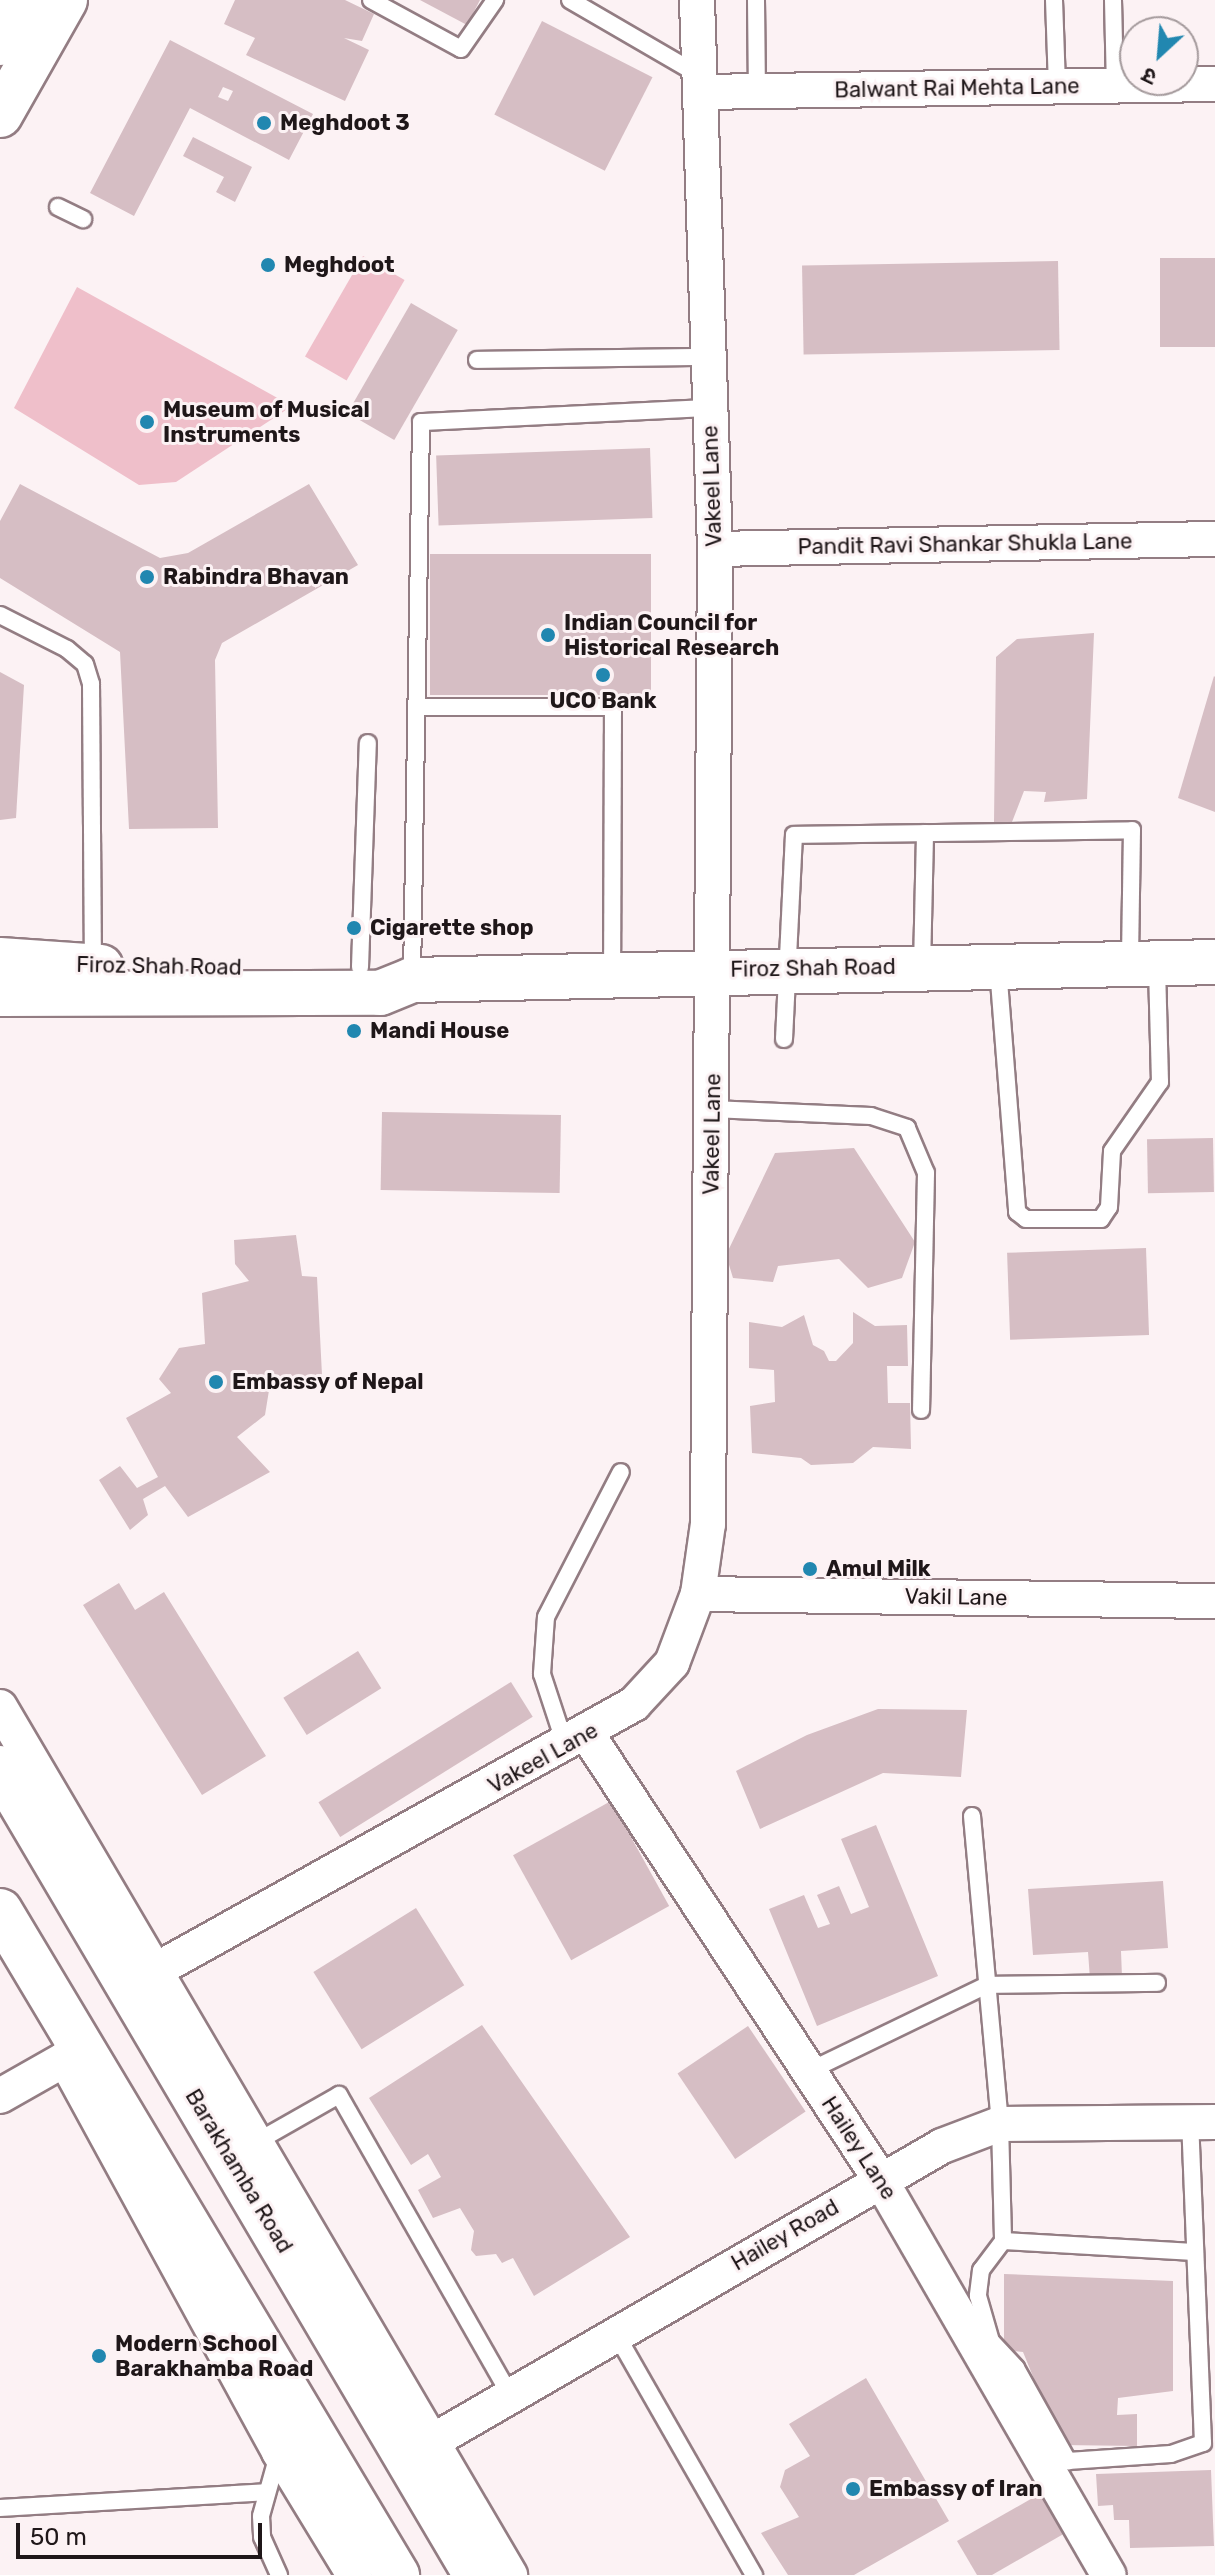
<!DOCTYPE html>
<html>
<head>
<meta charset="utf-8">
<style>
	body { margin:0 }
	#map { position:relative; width:1215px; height:2575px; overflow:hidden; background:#fcf2f4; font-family:Rubik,"Noto Sans Devanagari",sans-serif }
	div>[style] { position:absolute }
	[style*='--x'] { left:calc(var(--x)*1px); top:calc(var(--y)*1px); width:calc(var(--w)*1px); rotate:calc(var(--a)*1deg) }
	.green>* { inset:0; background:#efbfca; transform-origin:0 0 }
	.building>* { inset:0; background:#d6bec4; transform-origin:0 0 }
	.roads { filter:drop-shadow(2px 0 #937d83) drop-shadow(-2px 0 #937d83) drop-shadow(0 2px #937d83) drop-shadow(0 -2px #937d83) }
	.lane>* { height:16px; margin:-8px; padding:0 8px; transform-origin:8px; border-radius:8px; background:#fff }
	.street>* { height:34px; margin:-17px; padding:0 17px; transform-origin:17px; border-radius:17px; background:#fff }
	.secondary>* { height:44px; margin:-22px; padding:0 22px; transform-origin:22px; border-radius:22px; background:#fff }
	.dots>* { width:22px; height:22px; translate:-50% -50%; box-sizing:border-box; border:4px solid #fcf2f4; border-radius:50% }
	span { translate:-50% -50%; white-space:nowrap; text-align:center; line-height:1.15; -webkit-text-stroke:6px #fcf2f4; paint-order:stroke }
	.street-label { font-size:22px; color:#1f1719 }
	.poi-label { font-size:22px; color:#1f1719; font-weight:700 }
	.left { translate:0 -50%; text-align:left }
	.north { position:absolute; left:1119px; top:16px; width:80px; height:80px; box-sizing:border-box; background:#fcf2f4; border:2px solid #a49a9c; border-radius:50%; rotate:206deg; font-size:22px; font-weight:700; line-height:32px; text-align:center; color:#1f1719 }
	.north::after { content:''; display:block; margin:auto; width:28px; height:36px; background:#2187b0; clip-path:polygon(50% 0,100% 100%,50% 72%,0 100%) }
	.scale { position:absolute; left:16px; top:2523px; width:246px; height:36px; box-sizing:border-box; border:4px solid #1f1719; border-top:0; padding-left:10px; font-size:24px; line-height:28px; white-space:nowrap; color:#1f1719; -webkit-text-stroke:6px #fcf2f4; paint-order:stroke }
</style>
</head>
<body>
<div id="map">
	<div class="green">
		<div style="left:363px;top:256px;width:48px;height:116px;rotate:30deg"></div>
		<div style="clip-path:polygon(77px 287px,292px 406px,176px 482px,139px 485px,14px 408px)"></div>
	</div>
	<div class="building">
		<div style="clip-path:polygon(235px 0,345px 0,374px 14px,362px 41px,344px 38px,369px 50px,345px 101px,246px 55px,255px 38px,224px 24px)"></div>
		<div style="clip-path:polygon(420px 0,480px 0,467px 25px)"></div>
		<div style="left:542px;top:21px;width:124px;height:105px;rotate:27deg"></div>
		<div style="clip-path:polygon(evenodd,170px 40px,313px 114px,289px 160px,190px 108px,134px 216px,90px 193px,170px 40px,223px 87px,233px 91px,228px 101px,218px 97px,223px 87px)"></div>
		<div style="clip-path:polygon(193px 137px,252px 167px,235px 202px,216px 192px,224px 177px,183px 156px)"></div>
		<div style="left:1160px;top:258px;width:55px;height:89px"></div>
		<div style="left:1058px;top:261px;width:89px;height:256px;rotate:89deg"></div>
		<div style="left:411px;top:303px;width:54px;height:127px;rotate:30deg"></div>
		<div style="left:650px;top:448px;width:70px;height:214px;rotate:88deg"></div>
		<div style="clip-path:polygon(20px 484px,160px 558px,188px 553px,309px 484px,358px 565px,222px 643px,215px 660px,218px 828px,129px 829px,120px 652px,0 578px,0 521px)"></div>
		<div style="left:651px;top:554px;width:141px;height:221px;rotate:90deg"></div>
		<div style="clip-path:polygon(1094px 633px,1087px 799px,1044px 802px,1046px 792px,1024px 791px,1012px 822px,994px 822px,996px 657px,1017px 639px)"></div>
		<div style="clip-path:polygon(0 672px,24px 685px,16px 818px,0 820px)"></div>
		<div style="clip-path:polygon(1214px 676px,1215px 677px,1215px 812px,1178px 798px)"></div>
		<div style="left:382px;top:1112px;width:179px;height:78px;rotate:1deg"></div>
		<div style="left:1213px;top:1138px;width:54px;height:66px;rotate:89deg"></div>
		<div style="clip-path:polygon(854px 1148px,915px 1242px,902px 1278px,868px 1288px,839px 1259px,778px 1266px,773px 1282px,733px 1278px,726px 1255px,775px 1153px)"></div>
		<div style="clip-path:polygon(296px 1235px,302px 1276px,317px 1277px,322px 1375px,296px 1386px,291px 1374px,271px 1378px,265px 1415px,237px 1437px,270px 1472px,188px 1517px,165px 1486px,143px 1499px,148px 1515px,130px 1530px,99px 1480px,120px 1466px,137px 1488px,158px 1477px,126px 1418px,171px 1393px,159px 1379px,179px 1348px,205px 1344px,202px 1293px,249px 1281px,235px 1264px,234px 1240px)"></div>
		<div style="left:1146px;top:1248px;width:87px;height:139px;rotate:88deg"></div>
		<div style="clip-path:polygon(853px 1312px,875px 1326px,907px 1325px,908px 1366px,887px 1366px,888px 1403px,910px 1403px,911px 1449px,873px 1447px,853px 1463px,811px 1465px,801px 1458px,752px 1453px,750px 1406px,775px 1402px,774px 1370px,749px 1368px,749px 1322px,782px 1327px,804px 1315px,813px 1345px,824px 1351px,829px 1361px,836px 1361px,853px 1343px)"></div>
		<div style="clip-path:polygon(119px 1583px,135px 1610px,164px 1592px,266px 1756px,202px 1795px,83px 1605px)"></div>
		<div style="left:358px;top:1651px;width:44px;height:88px;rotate:58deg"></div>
		<div style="left:511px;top:1682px;width:41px;height:227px;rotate:58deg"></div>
		<div style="clip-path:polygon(878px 1709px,967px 1710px,961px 1777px,883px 1773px,760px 1829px,736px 1771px,807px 1735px)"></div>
		<div style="left:611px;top:1801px;width:120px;height:112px;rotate:61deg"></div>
		<div style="clip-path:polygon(876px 1825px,938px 1976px,817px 2026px,769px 1909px,804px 1895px,818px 1928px,830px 1924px,817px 1895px,839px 1886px,851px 1914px,869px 1907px,841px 1839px)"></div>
		<div style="clip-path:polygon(1163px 1881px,1168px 1948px,1121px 1951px,1122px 1977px,1090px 1979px,1088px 1952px,1033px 1955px,1028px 1889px)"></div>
		<div style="left:416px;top:1908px;width:91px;height:121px;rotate:58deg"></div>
		<div style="clip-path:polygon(482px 2025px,630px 2237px,534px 2296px,513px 2258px,502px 2263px,496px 2254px,476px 2256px,471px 2250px,474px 2231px,460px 2208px,433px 2218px,418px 2190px,441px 2177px,428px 2154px,411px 2165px,369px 2098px)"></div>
		<div style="left:748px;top:2026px;width:103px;height:85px;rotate:56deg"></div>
		<div style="clip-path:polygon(1004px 2274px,1173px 2281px,1173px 2391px,1118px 2398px,1117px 2415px,1137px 2414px,1137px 2446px,1061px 2445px,1023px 2352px,1004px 2350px)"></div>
		<div style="clip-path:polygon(866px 2378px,949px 2521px,854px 2575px,788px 2575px,761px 2533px,799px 2517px,780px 2487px,785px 2470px,810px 2456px,789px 2424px)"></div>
		<div style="clip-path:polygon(1211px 2470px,1214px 2546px,1130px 2548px,1129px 2520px,1114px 2520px,1113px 2505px,1098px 2506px,1096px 2474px)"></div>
		<div style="clip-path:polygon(1043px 2492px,1067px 2532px,992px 2575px,977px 2575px,957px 2541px)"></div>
	</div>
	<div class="roads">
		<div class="lane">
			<div style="--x:371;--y:0;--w:102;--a:28.6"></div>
			<div style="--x:461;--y:49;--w:60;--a:-55.2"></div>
			<div style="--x:570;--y:0;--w:149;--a:30.2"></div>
			<div style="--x:756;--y:0;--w:91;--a:89.4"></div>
			<div style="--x:1054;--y:0;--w:86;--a:88"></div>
			<div style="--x:1113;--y:0;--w:85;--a:88.7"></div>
			<div style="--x:58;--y:207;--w:28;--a:26"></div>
			<div style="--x:477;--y:360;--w:228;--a:-0.8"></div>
			<div style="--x:0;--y:615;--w:75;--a:26.9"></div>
			<div style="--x:67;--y:649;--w:23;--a:40"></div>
			<div style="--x:85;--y:664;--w:21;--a:73"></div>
			<div style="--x:91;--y:684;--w:279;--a:89.6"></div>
			<div style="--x:418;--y:707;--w:195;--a:0"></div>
			<div style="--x:613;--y:707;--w:266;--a:90.2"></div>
			<div style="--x:360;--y:967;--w:224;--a:-88"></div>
			<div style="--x:922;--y:967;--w:134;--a:-88.7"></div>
			<div style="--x:998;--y:968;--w:245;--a:85.5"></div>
			<div style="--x:1017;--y:1212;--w:11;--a:38"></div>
			<div style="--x:1026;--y:1219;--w:75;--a:0"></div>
			<div style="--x:1101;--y:1219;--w:14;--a:-56"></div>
			<div style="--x:1109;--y:1207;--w:56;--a:-86.9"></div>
			<div style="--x:1112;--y:1151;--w:84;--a:-55.2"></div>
			<div style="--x:1160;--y:1082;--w:117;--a:-91.5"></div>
			<div style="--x:412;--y:978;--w:556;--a:-89.07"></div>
			<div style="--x:421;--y:422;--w:288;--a:-2.8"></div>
			<div style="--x:784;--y:1039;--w:204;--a:-87.2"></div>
			<div style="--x:794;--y:835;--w:338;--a:-0.8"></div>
			<div style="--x:1132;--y:830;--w:132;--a:90.9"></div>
			<div style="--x:712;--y:1109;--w:159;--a:2.5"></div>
			<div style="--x:871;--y:1116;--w:38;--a:18"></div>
			<div style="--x:907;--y:1128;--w:49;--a:67.1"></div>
			<div style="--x:926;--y:1173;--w:237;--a:91.2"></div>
			<div style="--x:565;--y:1744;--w:74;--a:-108.2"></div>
			<div style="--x:542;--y:1674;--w:57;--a:-86"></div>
			<div style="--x:546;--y:1617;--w:163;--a:-62.7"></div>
			<div style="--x:972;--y:1816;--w:309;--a:84.8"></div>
			<div style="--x:1000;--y:2124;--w:117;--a:88.5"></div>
			<div style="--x:1003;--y:2241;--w:36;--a:127"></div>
			<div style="--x:981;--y:2270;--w:26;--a:97"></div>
			<div style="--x:978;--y:2296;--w:47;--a:73.9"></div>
			<div style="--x:991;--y:2341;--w:37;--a:47"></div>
			<div style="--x:1016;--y:2368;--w:107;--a:60.8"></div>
			<div style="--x:1068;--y:2461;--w:103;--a:-3.9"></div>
			<div style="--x:1171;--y:2454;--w:34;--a:-19"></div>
			<div style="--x:1203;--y:2443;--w:321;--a:-92.3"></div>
			<div style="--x:809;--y:2071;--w:198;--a:-25.8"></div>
			<div style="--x:987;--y:1985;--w:170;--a:-0.7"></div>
			<div style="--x:258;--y:2141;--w:93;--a:-29.6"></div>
			<div style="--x:339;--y:2095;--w:347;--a:60.3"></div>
			<div style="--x:1003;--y:2241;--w:192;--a:3.3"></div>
			<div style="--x:616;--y:2334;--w:278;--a:60.2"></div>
			<div style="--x:278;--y:2455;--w:63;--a:105.6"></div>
			<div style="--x:261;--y:2516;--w:21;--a:87"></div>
			<div style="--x:262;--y:2537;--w:42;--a:65.9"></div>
			<div style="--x:0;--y:2508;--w:266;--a:-3.4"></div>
		</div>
		<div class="street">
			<div style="--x:700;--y:92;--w:515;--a:-0.89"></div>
			<div style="--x:715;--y:549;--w:500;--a:-1.15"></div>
			<div style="--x:698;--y:1594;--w:517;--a:0.78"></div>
			<div style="--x:0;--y:1707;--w:1007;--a:59.56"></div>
			<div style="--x:587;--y:1734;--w:533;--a:56.64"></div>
			<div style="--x:880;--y:2179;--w:457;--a:60"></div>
			<div style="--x:158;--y:1969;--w:545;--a:-29.11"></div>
			<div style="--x:634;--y:1704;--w:56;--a:-47.2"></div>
			<div style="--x:672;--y:1663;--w:74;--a:-69.4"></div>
			<div style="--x:698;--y:1594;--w:71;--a:-81.9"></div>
			<div style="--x:708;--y:1524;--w:975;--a:-89.59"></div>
			<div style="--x:715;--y:549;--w:549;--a:-91.88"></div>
			<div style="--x:65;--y:2059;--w:447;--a:61.4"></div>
			<div style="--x:279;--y:2452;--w:144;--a:58.6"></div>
			<div style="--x:0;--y:2096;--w:75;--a:-29.6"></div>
			<div style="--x:414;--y:2452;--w:610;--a:-30.09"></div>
			<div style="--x:942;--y:2146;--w:62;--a:-20.8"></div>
			<div style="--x:1000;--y:2124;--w:215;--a:-0.5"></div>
		</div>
		<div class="secondary">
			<div style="--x:0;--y:43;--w:49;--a:-60.8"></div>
			<div style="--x:0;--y:115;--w:132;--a:-60.5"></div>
			<div style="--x:0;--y:960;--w:101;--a:4"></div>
			<div style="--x:0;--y:994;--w:380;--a:-0.2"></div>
			<div style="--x:380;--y:993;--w:35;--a:-22"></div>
			<div style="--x:412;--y:980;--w:803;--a:-1.28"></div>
			<div style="--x:0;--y:1768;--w:937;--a:59.47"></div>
			<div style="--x:0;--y:1911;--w:774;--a:59.13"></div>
		</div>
	</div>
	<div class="dots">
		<div style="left:264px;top:123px;background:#2187b0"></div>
		<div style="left:268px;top:265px;background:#2187b0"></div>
		<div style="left:147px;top:422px;background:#2187b0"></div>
		<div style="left:147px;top:577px;background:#2187b0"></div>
		<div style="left:548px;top:635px;background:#2187b0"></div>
		<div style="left:603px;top:675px;background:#2187b0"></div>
		<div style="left:354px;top:928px;background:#2187b0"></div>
		<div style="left:354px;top:1031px;background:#2187b0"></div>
		<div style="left:216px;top:1382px;background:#2187b0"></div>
		<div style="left:810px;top:1569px;background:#2187b0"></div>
		<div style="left:99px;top:2356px;background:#2187b0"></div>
		<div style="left:853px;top:2489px;background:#2187b0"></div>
	</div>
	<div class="street-label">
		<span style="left:957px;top:88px;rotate:-1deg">Balwant Rai Mehta Lane</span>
		<span style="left:712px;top:486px;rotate:-92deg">Vakeel Lane</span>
		<span style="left:965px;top:544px;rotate:-1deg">Pandit Ravi Shankar Shukla Lane</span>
		<span style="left:159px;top:966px;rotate:1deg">Firoz Shah Road</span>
		<span style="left:813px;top:968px;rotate:-1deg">Firoz Shah Road</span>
		<span style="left:712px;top:1134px;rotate:-89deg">Vakeel Lane</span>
		<span style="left:956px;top:1597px;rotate:1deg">Vakil Lane</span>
		<span style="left:543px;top:1758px;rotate:-29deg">Vakeel Lane</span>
		<span style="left:859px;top:2148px;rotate:57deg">Hailey Lane</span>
		<span style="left:239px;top:2171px;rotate:59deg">Barakhamba Road</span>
		<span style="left:785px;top:2235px;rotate:-30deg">Hailey Road</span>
	</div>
	<div class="poi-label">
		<span class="left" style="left:280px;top:123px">Meghdoot 3</span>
		<span class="left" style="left:284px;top:265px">Meghdoot</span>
		<span class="left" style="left:163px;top:422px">Museum of Musical<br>Instruments</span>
		<span class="left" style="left:163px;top:577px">Rabindra Bhavan</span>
		<span class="left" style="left:564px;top:635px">Indian Council for<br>Historical Research</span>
		<span style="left:603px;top:701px">UCO Bank</span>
		<span class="left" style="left:370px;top:928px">Cigarette shop</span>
		<span class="left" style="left:370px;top:1031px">Mandi House</span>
		<span class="left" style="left:232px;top:1382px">Embassy of Nepal</span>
		<span class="left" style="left:826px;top:1569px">Amul Milk</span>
		<span class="left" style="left:115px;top:2356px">Modern School<br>Barakhamba Road</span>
		<span class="left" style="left:869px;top:2489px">Embassy of Iran</span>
	</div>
	<div class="north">उ</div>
	<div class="scale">50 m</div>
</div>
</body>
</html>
